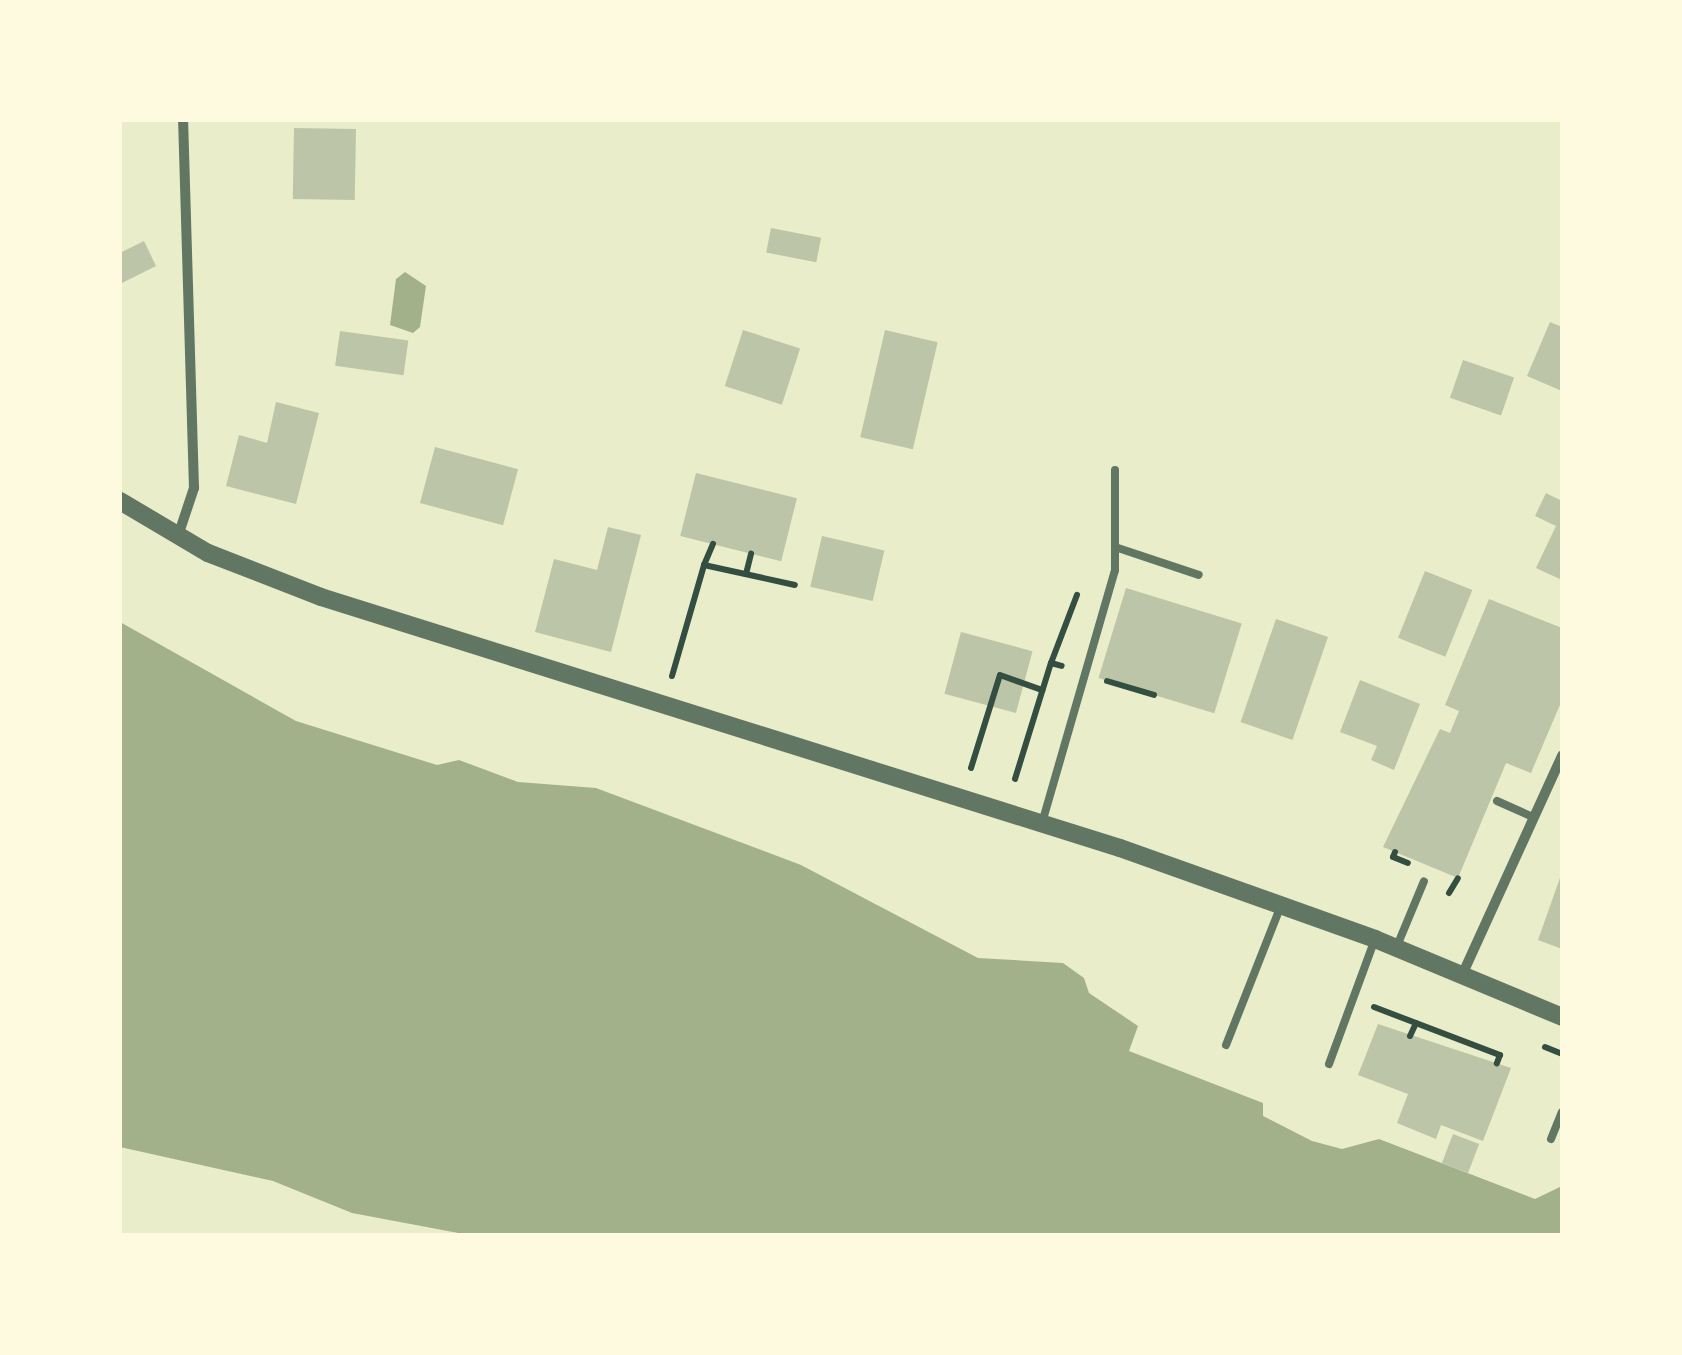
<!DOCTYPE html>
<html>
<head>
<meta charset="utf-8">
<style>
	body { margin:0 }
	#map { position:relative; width:1682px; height:1355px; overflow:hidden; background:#e9edc9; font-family:"Roboto Condensed",sans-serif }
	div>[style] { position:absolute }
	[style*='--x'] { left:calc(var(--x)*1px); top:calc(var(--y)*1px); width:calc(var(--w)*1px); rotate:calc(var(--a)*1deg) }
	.water>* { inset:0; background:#a3b18a }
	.building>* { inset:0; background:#bcc5a7; transform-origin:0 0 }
	.path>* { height:6px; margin:-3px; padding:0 3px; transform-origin:3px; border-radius:3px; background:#344e41 }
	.service>* { height:8px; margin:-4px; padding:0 4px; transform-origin:4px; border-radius:4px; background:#617663 }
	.minor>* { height:10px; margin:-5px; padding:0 5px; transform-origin:5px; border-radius:5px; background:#617663 }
	.tertiary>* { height:18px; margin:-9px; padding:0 9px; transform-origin:9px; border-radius:9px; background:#617663 }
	span { translate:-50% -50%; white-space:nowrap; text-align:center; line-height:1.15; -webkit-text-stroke:10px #fefae0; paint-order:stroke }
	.frame { position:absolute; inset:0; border:122px solid #fefae0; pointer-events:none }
</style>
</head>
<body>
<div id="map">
	<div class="water">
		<div style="clip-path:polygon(405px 272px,426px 286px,420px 327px,413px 333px,390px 325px,396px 279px)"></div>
		<div style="clip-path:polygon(120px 622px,296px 721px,437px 765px,459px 760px,518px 782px,596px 788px,801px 865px,978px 958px,1063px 963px,1084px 978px,1089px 993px,1138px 1026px,1129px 1051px,1263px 1103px,1263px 1116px,1312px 1141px,1342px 1149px,1379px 1139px,1535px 1199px,1562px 1186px,1562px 1235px,469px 1235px,352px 1213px,273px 1181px,120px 1147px)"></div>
	</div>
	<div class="building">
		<div style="left:294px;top:128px;width:62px;height:71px;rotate:1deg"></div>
		<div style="left:771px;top:228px;width:51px;height:25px;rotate:11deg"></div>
		<div style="clip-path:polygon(144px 241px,156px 266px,120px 284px,120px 253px)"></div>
		<div style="clip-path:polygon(1550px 322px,1562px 327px,1562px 391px,1527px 376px)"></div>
		<div style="left:743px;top:330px;width:60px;height:59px;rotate:18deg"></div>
		<div style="left:885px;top:330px;width:54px;height:110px;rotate:13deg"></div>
		<div style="left:340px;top:331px;width:69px;height:35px;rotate:8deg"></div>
		<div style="left:1463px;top:360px;width:54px;height:40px;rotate:19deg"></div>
		<div style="clip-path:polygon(276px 402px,319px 413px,296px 504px,226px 486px,239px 435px,267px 443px)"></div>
		<div style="left:435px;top:447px;width:86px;height:58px;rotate:15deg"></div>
		<div style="left:696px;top:473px;width:104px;height:65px;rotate:14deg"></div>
		<div style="clip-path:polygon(1546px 493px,1562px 501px,1562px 580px,1536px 568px,1556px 526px,1535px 516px)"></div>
		<div style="clip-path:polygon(608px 527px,641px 535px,611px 652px,535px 632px,554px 559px,597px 570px)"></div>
		<div style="left:822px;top:536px;width:64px;height:52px;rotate:13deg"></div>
		<div style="left:1425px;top:571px;width:51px;height:72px;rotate:22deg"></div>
		<div style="left:1126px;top:588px;width:121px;height:94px;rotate:17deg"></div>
		<div style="clip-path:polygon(1489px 599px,1562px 628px,1562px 700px,1531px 773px,1506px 763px,1458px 878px,1383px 847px,1440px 729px,1450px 733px,1459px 711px,1445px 705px)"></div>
		<div style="left:1276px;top:619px;width:55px;height:109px;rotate:19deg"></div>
		<div style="left:961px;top:632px;width:74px;height:64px;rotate:15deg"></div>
		<div style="clip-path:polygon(1360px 680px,1420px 704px,1394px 770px,1371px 760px,1377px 746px,1340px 732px)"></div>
		<div style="clip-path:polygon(1561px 875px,1562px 875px,1562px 949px,1538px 940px)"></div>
		<div style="clip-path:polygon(1378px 1024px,1511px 1068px,1483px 1141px,1441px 1125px,1436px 1139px,1397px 1123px,1408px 1094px,1358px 1075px)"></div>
		<div style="left:1453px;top:1134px;width:28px;height:31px;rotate:21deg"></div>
	</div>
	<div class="path">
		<div style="--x:704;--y:565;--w:23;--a:-67"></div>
		<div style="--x:746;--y:574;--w:21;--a:-76"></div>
		<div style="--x:1051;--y:663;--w:73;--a:-69.1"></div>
		<div style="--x:672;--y:676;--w:116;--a:-73.9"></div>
		<div style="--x:704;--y:565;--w:93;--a:12.4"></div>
		<div style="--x:1107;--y:681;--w:49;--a:16.6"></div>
		<div style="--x:971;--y:768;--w:97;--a:-72.7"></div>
		<div style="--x:1000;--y:675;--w:45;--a:19.7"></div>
		<div style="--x:1015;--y:779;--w:121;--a:-72.8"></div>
		<div style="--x:1051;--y:663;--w:11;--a:15"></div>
		<div style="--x:1395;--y:852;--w:5;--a:112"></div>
		<div style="--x:1393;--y:857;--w:16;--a:22"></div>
		<div style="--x:1449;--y:893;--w:17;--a:-59"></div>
		<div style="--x:1374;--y:1007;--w:135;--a:20.9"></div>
		<div style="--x:1500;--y:1055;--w:9;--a:111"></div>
		<div style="--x:1410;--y:1036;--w:14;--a:-65"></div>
		<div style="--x:1545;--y:1047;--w:18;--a:22"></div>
	</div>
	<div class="service">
		<div style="--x:1118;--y:548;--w:85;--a:18.4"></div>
		<div style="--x:1497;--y:801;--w:39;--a:24"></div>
		<div style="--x:1042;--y:823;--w:263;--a:-73.9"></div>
		<div style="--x:1115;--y:570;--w:100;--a:-90"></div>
		<div style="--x:1397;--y:946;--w:70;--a:-67.4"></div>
		<div style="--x:1226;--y:1045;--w:147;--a:-68.5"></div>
		<div style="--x:1329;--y:1064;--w:130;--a:-69.8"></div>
		<div style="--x:1551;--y:1139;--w:29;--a:-68"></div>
	</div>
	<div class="minor">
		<div style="--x:178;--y:536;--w:51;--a:-71.6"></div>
		<div style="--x:194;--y:488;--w:368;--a:-91.7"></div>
		<div style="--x:1463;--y:973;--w:239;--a:-65.5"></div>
	</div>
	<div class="tertiary">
		<div style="--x:120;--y:501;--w:102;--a:30.6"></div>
		<div style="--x:208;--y:553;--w:121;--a:21.3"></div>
		<div style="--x:321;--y:597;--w:837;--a:17.44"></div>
		<div style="--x:1120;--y:848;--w:271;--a:19.6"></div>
		<div style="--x:1375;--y:939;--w:203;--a:22.6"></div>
	</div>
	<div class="frame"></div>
</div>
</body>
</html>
